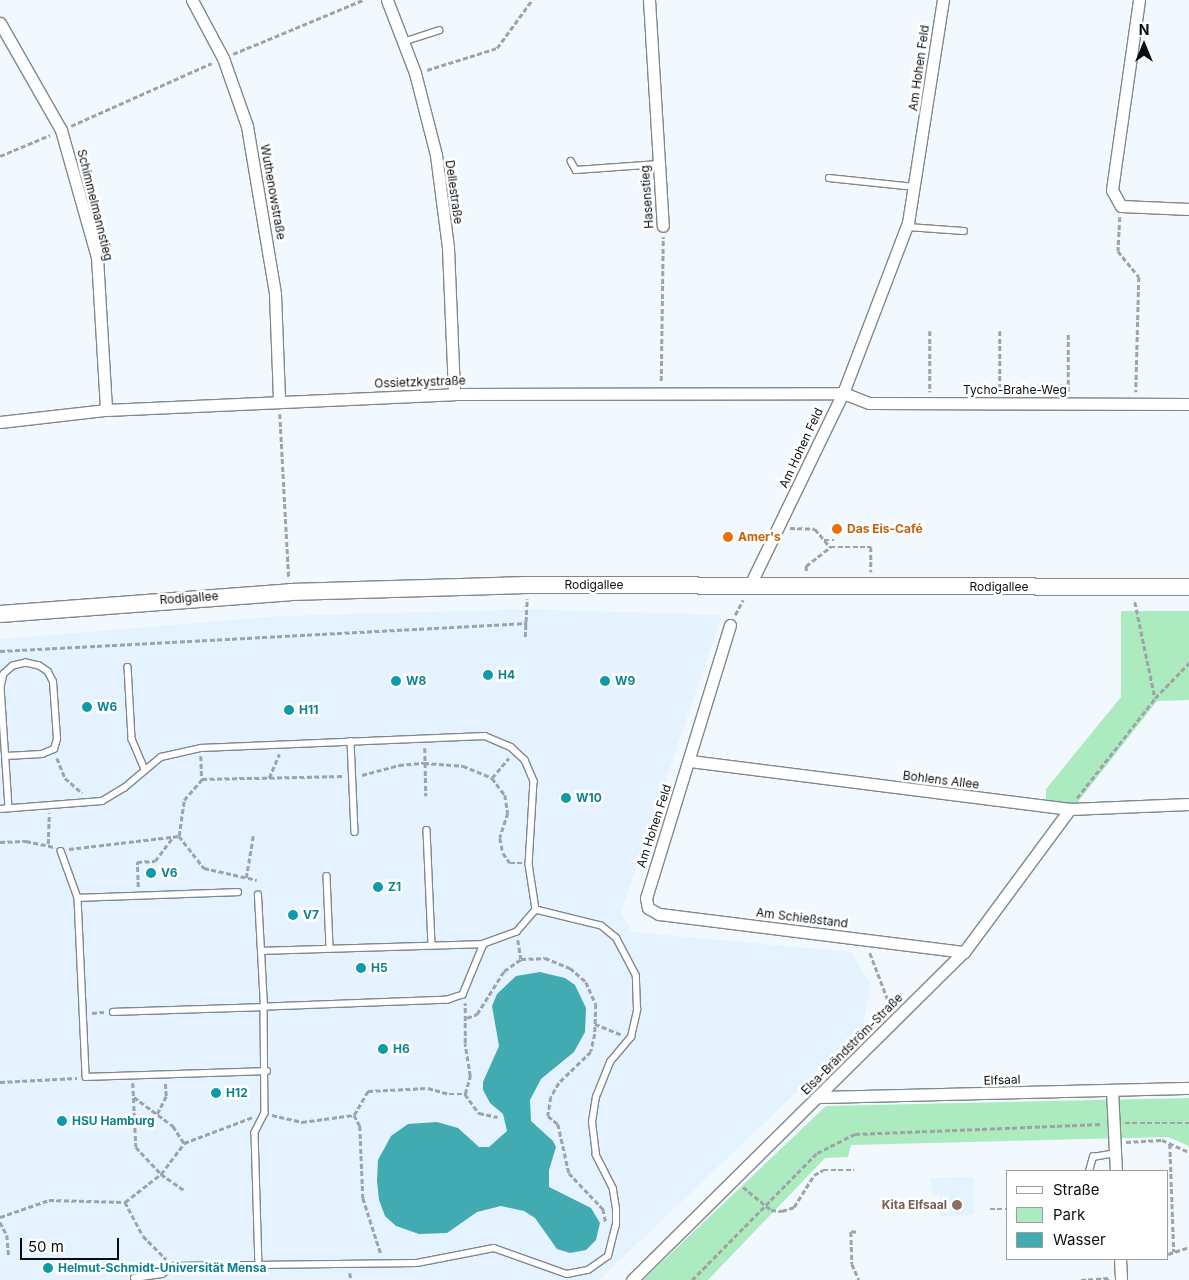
<!DOCTYPE html>
<html>
<head>
<meta charset="utf-8">
<style>
	body { margin:0 }
	#map { position:relative; width:1189px; height:1280px; overflow:hidden; background:#f2f9fe; font-family:Inter,sans-serif }
	div>[style] { position:absolute }
	[style*='--x'] { left:calc(var(--x)*1px); top:calc(var(--y)*1px); width:calc(var(--w)*1px); rotate:calc(var(--a)*1deg) }
	.built>* { inset:0; background:#e4f3ff }
	.green>* { inset:0; background:#acebbf }
	.water>* { inset:0; background:#42aab1 }
	.path>* { height:2.5px; margin-top:-1.25px; transform-origin:0; background:repeating-linear-gradient(90deg,#9da3a7 0 5px,transparent 0 7.5px) }
	.roads { filter:drop-shadow(1px 0 #80888e) drop-shadow(-1px 0 #80888e) drop-shadow(0 1px #80888e) drop-shadow(0 -1px #80888e) }
	.service>* { height:5.5px; margin:-2.75px; padding:0 2.75px; transform-origin:2.75px; border-radius:2.75px; background:#fff }
	.minor>* { height:11px; margin:-5.5px; padding:0 5.5px; transform-origin:5.5px; border-radius:5.5px; background:#fff }
	.secondary>* { height:16px; margin:-8px; padding:0 8px; transform-origin:8px; border-radius:8px; background:#fff }
	.dots>* { width:14px; height:14px; translate:-50% -50%; box-sizing:border-box; border:2px solid #fff; border-radius:50% }
	span { translate:-50% -50%; white-space:nowrap; text-align:center; line-height:1.15; -webkit-text-stroke:5px #fff; paint-order:stroke }
	.street-label { font-size:12px; color:#0b0e10 }
	.food-label { font-size:12px; color:#c56008; font-weight:700 }
	.left { translate:0 -50%; text-align:left }
	.culture-label { font-size:12px; color:#0d838f; font-weight:700 }
	.education-label { font-size:12px; color:#785e54; font-weight:700 }
	.right { translate:-100% -50%; text-align:right }
	.legend { position:absolute; left:1006px; top:1170px; width:162px; height:90px; box-sizing:border-box; background:#fff; border:1px solid #9d9f9f; margin:0; padding:6px 9px; list-style:none; font-size:15px; color:#0b0e10 }
	.legend li { display:flex; align-items:center; gap:10px; height:25px }
	.legend b { width:25px; border:1px solid #9d9f9f }
	.north { position:absolute; left:1119px; top:20px; width:50px; height:50px; -webkit-text-stroke:4px #fff; paint-order:stroke; rotate:0deg; font-size:14px; font-weight:700; line-height:20px; text-align:center; color:#0b0e10 }
	.north::after { content:''; display:block; margin:auto; width:18px; height:22px; background:#0b0e10; clip-path:polygon(50% 0,100% 100%,50% 72%,0 100%) }
	.scale { position:absolute; left:20px; top:1238px; width:99px; height:22px; box-sizing:border-box; border:2px solid #0b0e10; border-top:0; padding-left:6px; font-size:15px; line-height:18px; white-space:nowrap; color:#0b0e10; -webkit-text-stroke:4px #fff; paint-order:stroke }
</style>
</head>
<body>
<div id="map">
	<div class="built">
		<div style="clip-path:polygon(527px 609px,722px 615px,621px 912px,632px 932px,851px 952px,871px 984px,862px 1030px,599px 1280px,0 1280px,0 639px,282px 616px)"></div>
		<div style="clip-path:polygon(974px 1177px,974px 1215px,940px 1216px,940px 1195px,932px 1195px,931px 1178px)"></div>
	</div>
	<div class="green">
		<div style="clip-path:polygon(1121px 611px,1189px 611px,1189px 700px,1157px 701px,1077px 803px,1046px 803px,1046px 789px,1121px 697px)"></div>
		<div style="clip-path:polygon(1189px 1098px,1189px 1146px,1168px 1137px,851px 1145px,848px 1157px,825px 1158px,708px 1280px,643px 1280px,826px 1106px)"></div>
	</div>
	<div class="water">
		<div style="clip-path:polygon(540px 972px,565px 978px,575px 985px,586px 1008px,585px 1032px,574px 1052px,541px 1079px,530px 1100px,531px 1121px,553px 1141px,556px 1147px,549px 1170px,549px 1187px,591px 1208px,600px 1223px,596px 1240px,586px 1250px,570px 1253px,557px 1249px,535px 1218px,524px 1211px,501px 1206px,477px 1212px,447px 1233px,419px 1234px,396px 1226px,385px 1216px,379px 1200px,377px 1181px,378px 1160px,391px 1136px,408px 1124px,437px 1122px,458px 1128px,479px 1147px,489px 1147px,507px 1131px,503px 1114px,490px 1103px,483px 1090px,483px 1082px,499px 1046px,492px 1006px,497px 994px,516px 976px)"></div>
	</div>
	<div class="path">
		<div style="--x:233;--y:54;--w:141;--a:-22.6"></div>
		<div style="--x:427;--y:70;--w:73;--a:-17.4"></div>
		<div style="--x:497;--y:48;--w:59;--a:-53.9"></div>
		<div style="--x:71;--y:126;--w:154;--a:-24.1"></div>
		<div style="--x:0;--y:156;--w:54;--a:-22.8"></div>
		<div style="--x:1120;--y:217;--w:34;--a:93"></div>
		<div style="--x:1118;--y:251;--w:33;--a:51"></div>
		<div style="--x:1139;--y:277;--w:115;--a:91.5"></div>
		<div style="--x:930;--y:331;--w:61;--a:90"></div>
		<div style="--x:1000;--y:331;--w:61;--a:90"></div>
		<div style="--x:661;--y:381;--w:144;--a:-89.2"></div>
		<div style="--x:1068;--y:392;--w:59;--a:-90"></div>
		<div style="--x:280;--y:414;--w:164;--a:86.9"></div>
		<div style="--x:790;--y:528;--w:25;--a:2"></div>
		<div style="--x:815;--y:529;--w:23;--a:50"></div>
		<div style="--x:824;--y:540;--w:10;--a:0"></div>
		<div style="--x:806;--y:571;--w:5;--a:-90"></div>
		<div style="--x:806;--y:566;--w:31;--a:-38"></div>
		<div style="--x:830;--y:547;--w:41;--a:0"></div>
		<div style="--x:871;--y:547;--w:25;--a:90"></div>
		<div style="--x:1135;--y:602;--w:98;--a:78.2"></div>
		<div style="--x:735;--y:615;--w:17;--a:-62"></div>
		<div style="--x:525;--y:637;--w:38;--a:-87"></div>
		<div style="--x:0;--y:651;--w:528;--a:-3.04"></div>
		<div style="--x:425;--y:748;--w:48;--a:88.8"></div>
		<div style="--x:201;--y:756;--w:23;--a:88"></div>
		<div style="--x:57;--y:758;--w:22;--a:68"></div>
		<div style="--x:65;--y:778;--w:23;--a:41"></div>
		<div style="--x:362;--y:775;--w:38;--a:-15"></div>
		<div style="--x:399;--y:765;--w:25;--a:-5"></div>
		<div style="--x:424;--y:763;--w:39;--a:4"></div>
		<div style="--x:463;--y:766;--w:31;--a:22"></div>
		<div style="--x:492;--y:778;--w:21;--a:53"></div>
		<div style="--x:505;--y:795;--w:18;--a:81"></div>
		<div style="--x:508;--y:813;--w:26;--a:108"></div>
		<div style="--x:500;--y:838;--w:15;--a:79"></div>
		<div style="--x:503;--y:853;--w:12;--a:55"></div>
		<div style="--x:510;--y:863;--w:12;--a:0"></div>
		<div style="--x:269;--y:778;--w:26;--a:-67"></div>
		<div style="--x:492;--y:778;--w:26;--a:-50"></div>
		<div style="--x:1077;--y:798;--w:127;--a:-52"></div>
		<div style="--x:1155;--y:698;--w:49;--a:-45.8"></div>
		<div style="--x:179;--y:836;--w:41;--a:52"></div>
		<div style="--x:204;--y:868;--w:54;--a:12.8"></div>
		<div style="--x:0;--y:842;--w:26;--a:-2"></div>
		<div style="--x:26;--y:841;--w:30;--a:12"></div>
		<div style="--x:48;--y:844;--w:31;--a:-88"></div>
		<div style="--x:69;--y:849;--w:111;--a:-6.7"></div>
		<div style="--x:179;--y:836;--w:36;--a:-82"></div>
		<div style="--x:184;--y:800;--w:28;--a:-49"></div>
		<div style="--x:202;--y:779;--w:142;--a:-1.2"></div>
		<div style="--x:246;--y:878;--w:43;--a:-80.5"></div>
		<div style="--x:138;--y:887;--w:25;--a:-92"></div>
		<div style="--x:137;--y:862;--w:18;--a:-3"></div>
		<div style="--x:155;--y:861;--w:30;--a:-53"></div>
		<div style="--x:518;--y:940;--w:19;--a:81"></div>
		<div style="--x:870;--y:953;--w:59;--a:69.1"></div>
		<div style="--x:92;--y:1013;--w:12;--a:-5"></div>
		<div style="--x:467;--y:1018;--w:11;--a:-22"></div>
		<div style="--x:477;--y:1014;--w:51;--a:-57.9"></div>
		<div style="--x:504;--y:971;--w:21;--a:-35"></div>
		<div style="--x:521;--y:959;--w:24;--a:-2"></div>
		<div style="--x:545;--y:958;--w:27;--a:22"></div>
		<div style="--x:570;--y:968;--w:21;--a:41"></div>
		<div style="--x:586;--y:982;--w:24;--a:66"></div>
		<div style="--x:596;--y:1004;--w:30;--a:92"></div>
		<div style="--x:595;--y:1034;--w:18;--a:103"></div>
		<div style="--x:591;--y:1052;--w:45;--a:135.9"></div>
		<div style="--x:559;--y:1083;--w:16;--a:120"></div>
		<div style="--x:551;--y:1097;--w:19;--a:99"></div>
		<div style="--x:548;--y:1116;--w:13;--a:39"></div>
		<div style="--x:558;--y:1124;--w:50;--a:77.3"></div>
		<div style="--x:569;--y:1173;--w:50;--a:46.6"></div>
		<div style="--x:603;--y:1209;--w:14;--a:78"></div>
		<div style="--x:595;--y:1024;--w:29;--a:22"></div>
		<div style="--x:0;--y:1082;--w:77;--a:-3"></div>
		<div style="--x:133;--y:1083;--w:64;--a:87.3"></div>
		<div style="--x:136;--y:1147;--w:37;--a:47"></div>
		<div style="--x:161;--y:1174;--w:29;--a:35"></div>
		<div style="--x:465;--y:1094;--w:24;--a:54"></div>
		<div style="--x:479;--y:1113;--w:19;--a:12"></div>
		<div style="--x:134;--y:1097;--w:49;--a:36.6"></div>
		<div style="--x:173;--y:1126;--w:20;--a:57"></div>
		<div style="--x:157;--y:1114;--w:20;--a:-63"></div>
		<div style="--x:166;--y:1096;--w:14;--a:-94"></div>
		<div style="--x:272;--y:1115;--w:31;--a:13"></div>
		<div style="--x:302;--y:1122;--w:52;--a:-7.7"></div>
		<div style="--x:354;--y:1115;--w:28;--a:-60"></div>
		<div style="--x:368;--y:1091;--w:60;--a:-2.9"></div>
		<div style="--x:428;--y:1088;--w:22;--a:16"></div>
		<div style="--x:449;--y:1094;--w:16;--a:0"></div>
		<div style="--x:465;--y:1094;--w:19;--a:-74"></div>
		<div style="--x:470;--y:1076;--w:33;--a:-99"></div>
		<div style="--x:465;--y:1043;--w:40;--a:-90"></div>
		<div style="--x:354;--y:1115;--w:13;--a:61"></div>
		<div style="--x:360;--y:1126;--w:72;--a:87.6"></div>
		<div style="--x:363;--y:1198;--w:59;--a:72.2"></div>
		<div style="--x:1125;--y:1123;--w:64;--a:0"></div>
		<div style="--x:1126;--y:1142;--w:36;--a:-3"></div>
		<div style="--x:1162;--y:1140;--w:30;--a:24"></div>
		<div style="--x:1170;--y:1144;--w:108;--a:87.9"></div>
		<div style="--x:743;--y:1187;--w:36;--a:39"></div>
		<div style="--x:771;--y:1210;--w:11;--a:5"></div>
		<div style="--x:782;--y:1211;--w:13;--a:-18"></div>
		<div style="--x:794;--y:1207;--w:38;--a:-58"></div>
		<div style="--x:814;--y:1175;--w:10;--a:-29"></div>
		<div style="--x:823;--y:1170;--w:31;--a:0"></div>
		<div style="--x:125;--y:1202;--w:38;--a:62"></div>
		<div style="--x:143;--y:1236;--w:33;--a:45"></div>
		<div style="--x:990;--y:1209;--w:18;--a:0"></div>
		<div style="--x:0;--y:1217;--w:52;--a:-19.1"></div>
		<div style="--x:49;--y:1200;--w:76;--a:1.5"></div>
		<div style="--x:125;--y:1202;--w:46;--a:-37.9"></div>
		<div style="--x:161;--y:1174;--w:39;--a:-53"></div>
		<div style="--x:184;--y:1143;--w:74;--a:-20.6"></div>
		<div style="--x:0;--y:1222;--w:15;--a:62"></div>
		<div style="--x:7;--y:1235;--w:21;--a:85"></div>
		<div style="--x:856;--y:1232;--w:5;--a:180"></div>
		<div style="--x:851;--y:1232;--w:32;--a:88"></div>
		<div style="--x:852;--y:1264;--w:17;--a:66"></div>
		<div style="--x:1168;--y:1254;--w:22;--a:-18"></div>
		<div style="--x:350;--y:1273;--w:7;--a:82"></div>
		<div style="--x:692;--y:1280;--w:178;--a:-45.5"></div>
		<div style="--x:817;--y:1153;--w:42;--a:-26.6"></div>
		<div style="--x:855;--y:1134;--w:247;--a:-2.3"></div>
		<div style="--x:1081;--y:1280;--w:28;--a:-4"></div>
	</div>
	<div class="roads">
		<div class="service">
			<div style="--x:403;--y:42;--w:38;--a:-18"></div>
			<div style="--x:571;--y:161;--w:10;--a:61"></div>
			<div style="--x:576;--y:170;--w:83;--a:-4.1"></div>
			<div style="--x:829;--y:178;--w:86;--a:6"></div>
			<div style="--x:907;--y:227;--w:57;--a:4"></div>
			<div style="--x:128;--y:667;--w:72;--a:86.8"></div>
			<div style="--x:132;--y:739;--w:33;--a:67"></div>
			<div style="--x:351;--y:741;--w:91;--a:87.5"></div>
			<div style="--x:6;--y:756;--w:36;--a:-3"></div>
			<div style="--x:42;--y:754;--w:13;--a:-23"></div>
			<div style="--x:54;--y:749;--w:10;--a:-73"></div>
			<div style="--x:57;--y:739;--w:57;--a:-94"></div>
			<div style="--x:53;--y:682;--w:11;--a:-117"></div>
			<div style="--x:48;--y:672;--w:11;--a:-146"></div>
			<div style="--x:39;--y:666;--w:13;--a:-167"></div>
			<div style="--x:26;--y:663;--w:13;--a:167"></div>
			<div style="--x:13;--y:666;--w:12;--a:138"></div>
			<div style="--x:4;--y:674;--w:13;--a:103"></div>
			<div style="--x:1;--y:687;--w:121;--a:86.2"></div>
			<div style="--x:0;--y:809;--w:102;--a:-4.5"></div>
			<div style="--x:102;--y:801;--w:26;--a:-31"></div>
			<div style="--x:124;--y:788;--w:48;--a:-40"></div>
			<div style="--x:161;--y:757;--w:41;--a:-12.7"></div>
			<div style="--x:201;--y:748;--w:284;--a:-2.4"></div>
			<div style="--x:485;--y:736;--w:28;--a:23"></div>
			<div style="--x:511;--y:747;--w:19;--a:43"></div>
			<div style="--x:525;--y:760;--w:23;--a:67"></div>
			<div style="--x:534;--y:781;--w:83;--a:93.4"></div>
			<div style="--x:529;--y:864;--w:47;--a:81.3"></div>
			<div style="--x:536;--y:910;--w:29;--a:131"></div>
			<div style="--x:517;--y:932;--w:35;--a:160"></div>
			<div style="--x:484;--y:944;--w:55;--a:112.4"></div>
			<div style="--x:463;--y:995;--w:16;--a:162"></div>
			<div style="--x:448;--y:1000;--w:184;--a:177.8"></div>
			<div style="--x:264;--y:1007;--w:106;--a:89.5"></div>
			<div style="--x:265;--y:1113;--w:22;--a:117"></div>
			<div style="--x:255;--y:1133;--w:132;--a:88.3"></div>
			<div style="--x:427;--y:830;--w:114;--a:87.5"></div>
			<div style="--x:61;--y:851;--w:50;--a:70.1"></div>
			<div style="--x:78;--y:898;--w:179;--a:87.4"></div>
			<div style="--x:86;--y:1077;--w:181;--a:-1.9"></div>
			<div style="--x:327;--y:876;--w:72;--a:87.6"></div>
			<div style="--x:78;--y:898;--w:160;--a:-2.1"></div>
			<div style="--x:261;--y:951;--w:223;--a:-1.8"></div>
			<div style="--x:113;--y:1012;--w:151;--a:-1.9"></div>
			<div style="--x:264;--y:1007;--w:112;--a:-93.1"></div>
			<div style="--x:1089;--y:1171;--w:15;--a:-74"></div>
			<div style="--x:1093;--y:1157;--w:22;--a:-10"></div>
			<div style="--x:134;--y:1278;--w:28;--a:-8"></div>
			<div style="--x:162;--y:1274;--w:14;--a:-34"></div>
			<div style="--x:174;--y:1266;--w:243;--a:-0.7"></div>
			<div style="--x:417;--y:1263;--w:78;--a:-11"></div>
			<div style="--x:494;--y:1248;--w:77;--a:19.6"></div>
			<div style="--x:567;--y:1274;--w:21;--a:-11"></div>
			<div style="--x:588;--y:1270;--w:24;--a:-35"></div>
			<div style="--x:608;--y:1256;--w:32;--a:-76"></div>
			<div style="--x:616;--y:1225;--w:16;--a:-90"></div>
			<div style="--x:616;--y:1209;--w:20;--a:-99"></div>
			<div style="--x:613;--y:1189;--w:38;--a:-117"></div>
			<div style="--x:596;--y:1155;--w:33;--a:-97"></div>
			<div style="--x:592;--y:1122;--w:25;--a:-81"></div>
			<div style="--x:596;--y:1097;--w:38;--a:-68"></div>
			<div style="--x:610;--y:1062;--w:33;--a:-50"></div>
			<div style="--x:631;--y:1037;--w:28;--a:-77"></div>
			<div style="--x:637;--y:1010;--w:34;--a:-92"></div>
			<div style="--x:636;--y:976;--w:43;--a:-117.8"></div>
			<div style="--x:616;--y:938;--w:19;--a:-141"></div>
			<div style="--x:601;--y:926;--w:67;--a:-166.2"></div>
		</div>
		<div class="minor">
			<div style="--x:192;--y:0;--w:66;--a:61.9"></div>
			<div style="--x:223;--y:58;--w:72;--a:70.6"></div>
			<div style="--x:247;--y:126;--w:170;--a:80.5"></div>
			<div style="--x:275;--y:294;--w:106;--a:87.8"></div>
			<div style="--x:387;--y:0;--w:78;--a:69"></div>
			<div style="--x:415;--y:73;--w:85;--a:75.6"></div>
			<div style="--x:436;--y:155;--w:94;--a:82.6"></div>
			<div style="--x:448;--y:248;--w:146;--a:87.6"></div>
			<div style="--x:649;--y:0;--w:226;--a:86.5"></div>
			<div style="--x:1139;--y:0;--w:192;--a:98.1"></div>
			<div style="--x:1112;--y:190;--w:18;--a:61"></div>
			<div style="--x:1121;--y:206;--w:68;--a:2.5"></div>
			<div style="--x:0;--y:23;--w:123;--a:60.3"></div>
			<div style="--x:61;--y:130;--w:132;--a:74.2"></div>
			<div style="--x:97;--y:257;--w:153;--a:86.6"></div>
			<div style="--x:0;--y:422;--w:107;--a:-6.5"></div>
			<div style="--x:106;--y:410;--w:348;--a:-2.6"></div>
			<div style="--x:454;--y:394;--w:389;--a:-0.1"></div>
			<div style="--x:843;--y:393;--w:28;--a:21"></div>
			<div style="--x:869;--y:403;--w:320;--a:0.2"></div>
			<div style="--x:750;--y:585;--w:213;--a:-64.2"></div>
			<div style="--x:843;--y:393;--w:182;--a:-69.1"></div>
			<div style="--x:908;--y:223;--w:226;--a:-81.1"></div>
			<div style="--x:730;--y:625;--w:286;--a:107.1"></div>
			<div style="--x:646;--y:898;--w:10;--a:79"></div>
			<div style="--x:648;--y:908;--w:13;--a:29"></div>
			<div style="--x:659;--y:914;--w:307;--a:7.1"></div>
			<div style="--x:690;--y:761;--w:383;--a:7.2"></div>
			<div style="--x:1070;--y:809;--w:119;--a:-2.4"></div>
			<div style="--x:1112;--y:1090;--w:81;--a:87.2"></div>
			<div style="--x:817;--y:1097;--w:372;--a:-1.4"></div>
			<div style="--x:1120;--y:1259;--w:21;--a:87"></div>
			<div style="--x:632;--y:1280;--w:467;--a:-44.7"></div>
			<div style="--x:964;--y:952;--w:178;--a:-53.5"></div>
		</div>
		<div class="secondary">
			<div style="--x:0;--y:614;--w:291;--a:-4.3"></div>
			<div style="--x:290;--y:592;--w:237;--a:-1.7"></div>
			<div style="--x:527;--y:585;--w:662;--a:0.17"></div>
		</div>
	</div>
	<div class="dots">
		<div style="left:837px;top:529px;background:#e8710a"></div>
		<div style="left:728px;top:537px;background:#e8710a"></div>
		<div style="left:488px;top:675px;background:#0f9aa8"></div>
		<div style="left:396px;top:681px;background:#0f9aa8"></div>
		<div style="left:605px;top:681px;background:#0f9aa8"></div>
		<div style="left:87px;top:707px;background:#0f9aa8"></div>
		<div style="left:289px;top:710px;background:#0f9aa8"></div>
		<div style="left:566px;top:798px;background:#0f9aa8"></div>
		<div style="left:151px;top:873px;background:#0f9aa8"></div>
		<div style="left:378px;top:887px;background:#0f9aa8"></div>
		<div style="left:293px;top:915px;background:#0f9aa8"></div>
		<div style="left:361px;top:968px;background:#0f9aa8"></div>
		<div style="left:383px;top:1049px;background:#0f9aa8"></div>
		<div style="left:216px;top:1093px;background:#0f9aa8"></div>
		<div style="left:62px;top:1121px;background:#0f9aa8"></div>
		<div style="left:957px;top:1205px;background:#8d6e63"></div>
		<div style="left:48px;top:1268px;background:#0f9aa8"></div>
	</div>
	<div class="street-label">
		<span style="left:919px;top:68px;rotate:-82deg">Am Hohen Feld</span>
		<span style="left:273px;top:192px;rotate:80deg">Wuthenowstraße</span>
		<span style="left:454px;top:192px;rotate:82deg">Dellestraße</span>
		<span style="left:647px;top:197px;rotate:-94deg">Hasenstieg</span>
		<span style="left:95px;top:205px;rotate:76deg">Schimmelmannstieg</span>
		<span style="left:420px;top:382px;rotate:-2deg">Ossietzkystraße</span>
		<span style="left:1015px;top:390px">Tycho-Brahe-Weg</span>
		<span style="left:801px;top:448px;rotate:-65deg">Am Hohen Feld</span>
		<span style="left:594px;top:585px">Rodigallee</span>
		<span style="left:999px;top:587px">Rodigallee</span>
		<span style="left:189px;top:598px;rotate:-4deg">Rodigallee</span>
		<span style="left:941px;top:780px;rotate:7deg">Bohlens Allee</span>
		<span style="left:654px;top:826px;rotate:-72deg">Am Hohen Feld</span>
		<span style="left:802px;top:918px;rotate:7deg">Am Schießstand</span>
		<span style="left:852px;top:1044px;rotate:-45deg">Elsa-Brändström-Straße</span>
		<span style="left:1002px;top:1080px;rotate:-2deg">Elfsaal</span>
	</div>
	<div class="food-label">
		<span class="left" style="left:847px;top:529px">Das Eis-Café</span>
		<span class="left" style="left:738px;top:537px">Amer's</span>
	</div>
	<div class="culture-label">
		<span class="left" style="left:498px;top:675px">H4</span>
		<span class="left" style="left:406px;top:681px">W8</span>
		<span class="left" style="left:615px;top:681px">W9</span>
		<span class="left" style="left:97px;top:707px">W6</span>
		<span class="left" style="left:299px;top:710px">H11</span>
		<span class="left" style="left:576px;top:798px">W10</span>
		<span class="left" style="left:161px;top:873px">V6</span>
		<span class="left" style="left:388px;top:887px">Z1</span>
		<span class="left" style="left:303px;top:915px">V7</span>
		<span class="left" style="left:371px;top:968px">H5</span>
		<span class="left" style="left:393px;top:1049px">H6</span>
		<span class="left" style="left:226px;top:1093px">H12</span>
		<span class="left" style="left:72px;top:1121px">HSU Hamburg</span>
		<span class="left" style="left:58px;top:1268px">Helmut-Schmidt-Universität Mensa</span>
	</div>
	<div class="education-label">
		<span class="right" style="left:947px;top:1205px">Kita Elfsaal</span>
	</div>
	<ul class="legend">
	<li><b style="height:6px;background:#fff"></b>Straße</li>
	<li><b style="height:14px;background:#acebbf"></b>Park</li>
	<li><b style="height:14px;background:#42aab1"></b>Wasser</li>
	</ul>
	<div class="north">N</div>
	<div class="scale">50 m</div>
</div>
</body>
</html>
